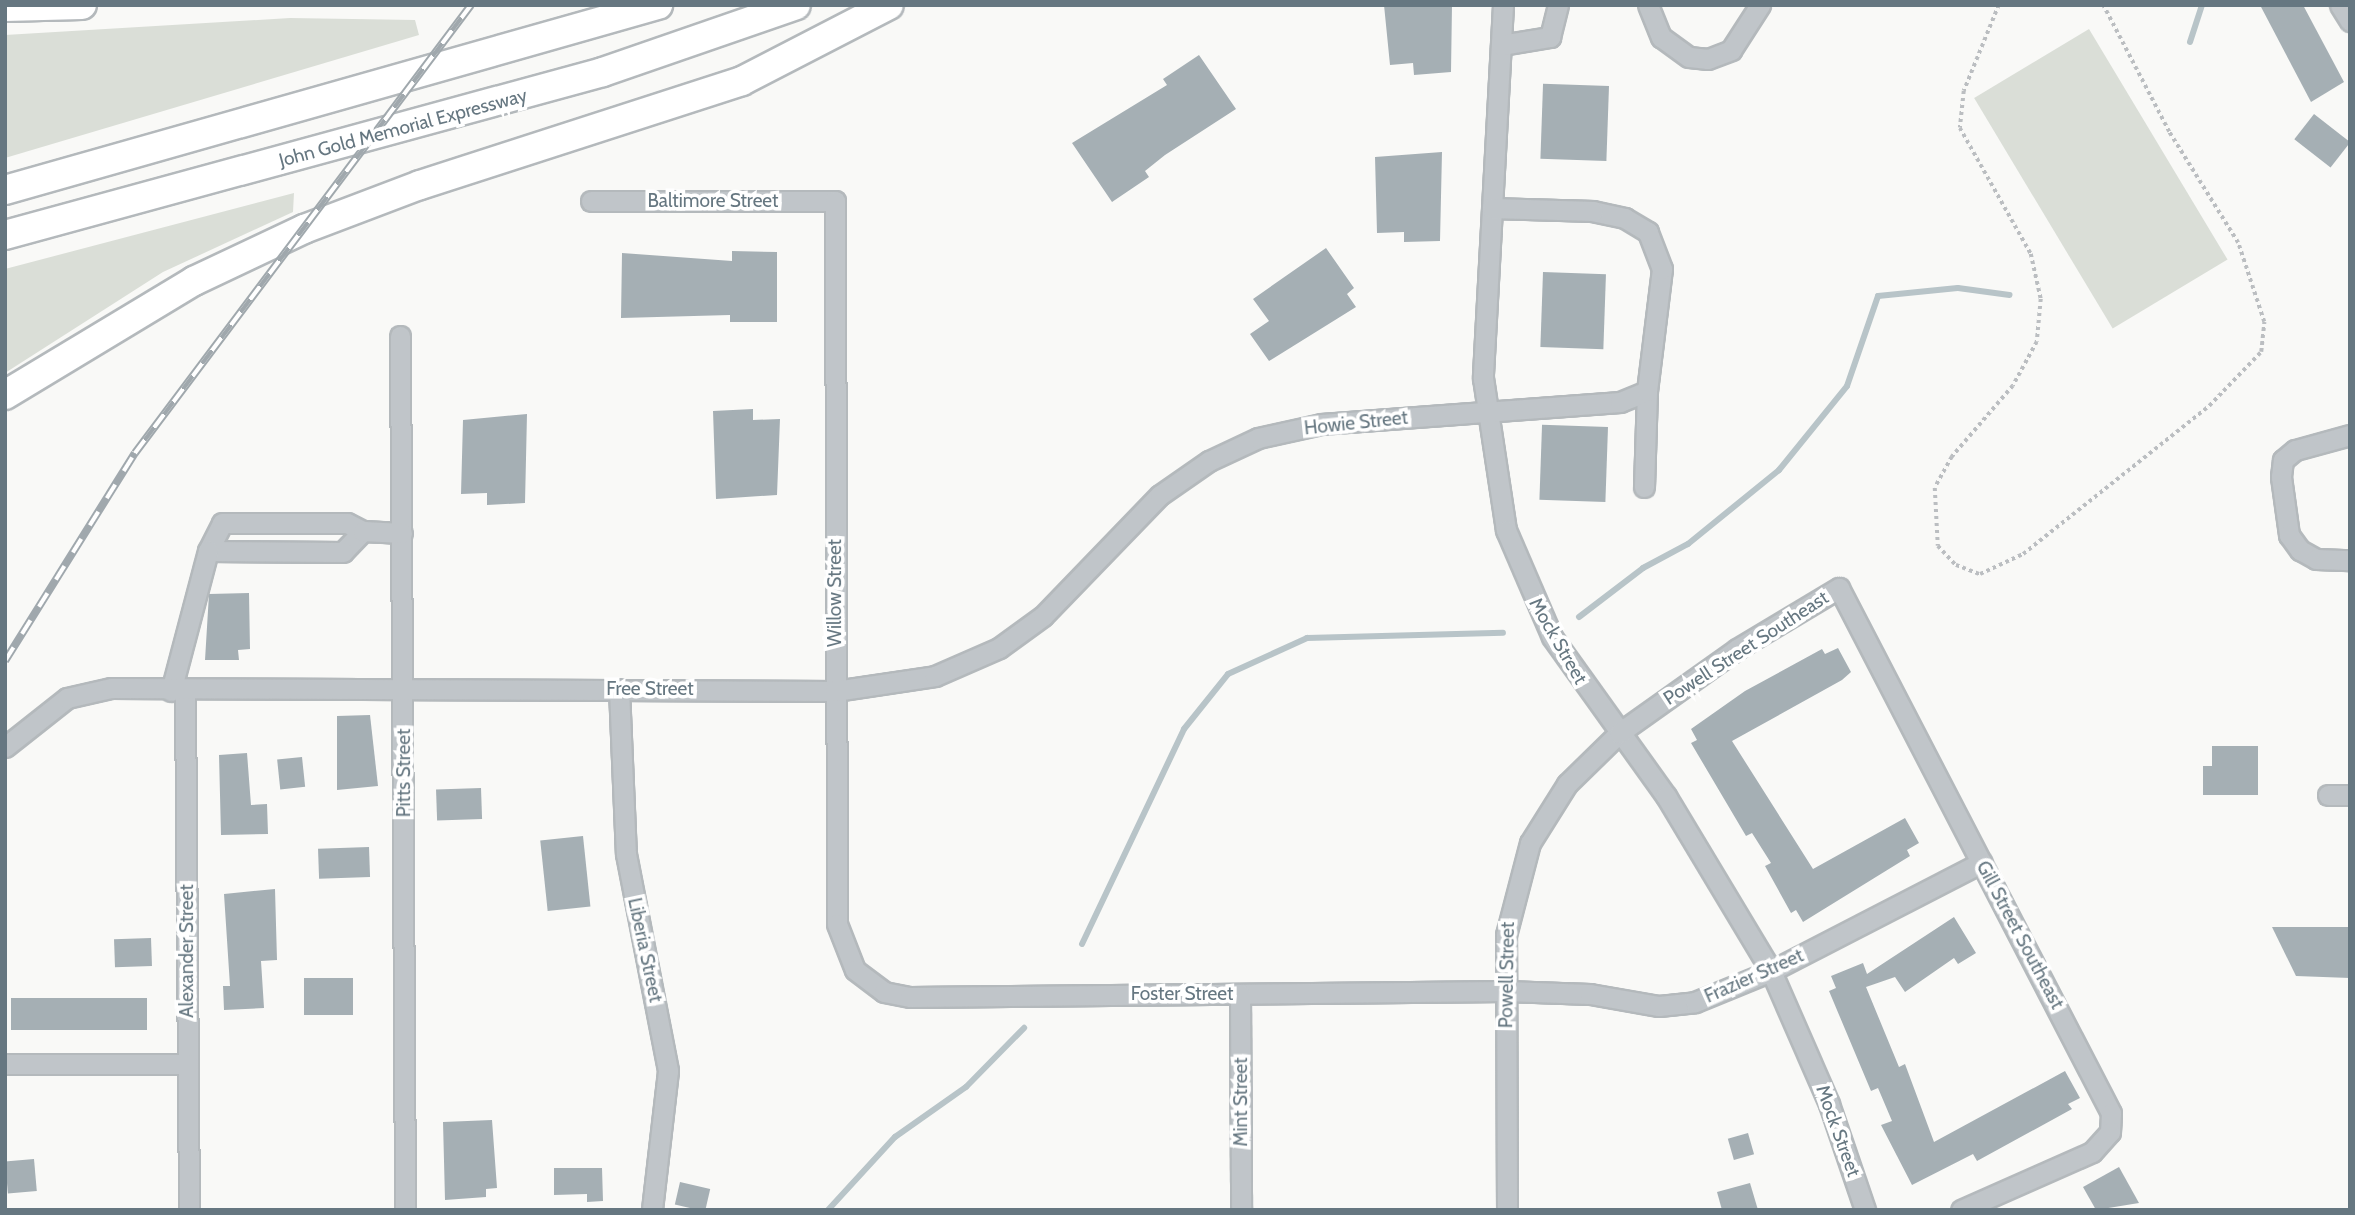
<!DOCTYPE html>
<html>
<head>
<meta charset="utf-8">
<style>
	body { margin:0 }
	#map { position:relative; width:2355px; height:1215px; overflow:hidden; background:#f9f9f7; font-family:Cabin,sans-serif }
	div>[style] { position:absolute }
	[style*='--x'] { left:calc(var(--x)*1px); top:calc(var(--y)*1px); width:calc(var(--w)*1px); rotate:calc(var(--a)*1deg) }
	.green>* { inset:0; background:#daded7; transform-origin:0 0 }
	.stream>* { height:6px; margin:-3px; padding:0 3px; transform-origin:3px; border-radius:3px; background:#b8c4c8 }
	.building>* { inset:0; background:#a5afb4; transform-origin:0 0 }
	.path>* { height:3.5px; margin-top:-1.75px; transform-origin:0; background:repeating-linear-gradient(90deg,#bbbec1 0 3.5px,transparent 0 7px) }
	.roads { filter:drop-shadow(2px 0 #b4b9bc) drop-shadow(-2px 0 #b4b9bc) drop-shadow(0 2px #b4b9bc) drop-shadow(0 -2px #b4b9bc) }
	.minor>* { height:19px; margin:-9.5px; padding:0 9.5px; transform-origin:9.5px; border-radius:9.5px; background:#c0c5c9 }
	.highway>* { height:28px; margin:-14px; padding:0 14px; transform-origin:14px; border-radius:14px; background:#fff }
	.rail>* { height:8px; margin-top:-4px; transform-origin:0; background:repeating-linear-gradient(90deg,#fff 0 16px,#a0a8ad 0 32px); box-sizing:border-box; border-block:2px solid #a0a8ad }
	span { translate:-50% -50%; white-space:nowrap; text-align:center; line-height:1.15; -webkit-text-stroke:7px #fff; paint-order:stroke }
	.street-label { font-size:19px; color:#667781 }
	.frame { position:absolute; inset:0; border:7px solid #667781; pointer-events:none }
</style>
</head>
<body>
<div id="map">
	<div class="green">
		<div style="clip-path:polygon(290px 18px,415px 20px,419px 35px,5px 158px,5px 35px)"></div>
		<div style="left:2089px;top:29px;width:269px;height:134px;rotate:59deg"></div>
		<div style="clip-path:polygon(294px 193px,293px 212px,163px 272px,5px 373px,5px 269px)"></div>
	</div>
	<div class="stream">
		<div style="--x:2190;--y:42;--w:39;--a:-72"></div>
		<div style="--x:1579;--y:617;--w:81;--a:-37.4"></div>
		<div style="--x:1643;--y:568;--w:51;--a:-28.1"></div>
		<div style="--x:1688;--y:544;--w:117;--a:-39.1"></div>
		<div style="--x:1779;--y:470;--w:108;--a:-51"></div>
		<div style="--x:1847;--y:386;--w:95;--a:-71"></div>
		<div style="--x:1878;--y:296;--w:80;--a:-5.7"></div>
		<div style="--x:1958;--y:288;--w:52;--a:7.7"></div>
		<div style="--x:1082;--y:944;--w:238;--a:-64.6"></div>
		<div style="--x:1184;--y:729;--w:70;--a:-51.3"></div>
		<div style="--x:1228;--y:674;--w:87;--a:-24.5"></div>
		<div style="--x:1307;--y:638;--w:196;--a:-1.5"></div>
		<div style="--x:828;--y:1210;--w:99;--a:-47.5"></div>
		<div style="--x:895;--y:1137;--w:87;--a:-35.2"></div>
		<div style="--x:966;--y:1087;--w:83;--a:-45.5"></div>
	</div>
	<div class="building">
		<div style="clip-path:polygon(1384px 5px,1452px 5px,1451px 72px,1414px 75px,1413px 63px,1390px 65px)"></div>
		<div style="clip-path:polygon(2260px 5px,2303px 5px,2344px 82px,2311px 102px)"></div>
		<div style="clip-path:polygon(1199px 55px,1236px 109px,1165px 155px,1145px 171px,1149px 177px,1112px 202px,1072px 143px,1167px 85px,1163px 79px)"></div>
		<div style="left:1609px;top:86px;width:75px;height:66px;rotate:92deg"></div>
		<div style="left:2314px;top:114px;width:46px;height:32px;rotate:38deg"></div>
		<div style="clip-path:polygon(1442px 152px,1440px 241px,1404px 242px,1404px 232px,1377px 233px,1375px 157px)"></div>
		<div style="clip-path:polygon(1326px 248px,1354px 288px,1347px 294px,1356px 307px,1269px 361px,1250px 334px,1269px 321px,1253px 299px)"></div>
		<div style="clip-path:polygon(732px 251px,777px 252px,777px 322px,730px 322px,730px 315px,621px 318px,622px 253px,732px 261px)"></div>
		<div style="left:1543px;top:272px;width:63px;height:75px;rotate:2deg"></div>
		<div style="clip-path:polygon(753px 409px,753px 420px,780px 419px,777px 495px,716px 499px,713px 411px)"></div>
		<div style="clip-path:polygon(527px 414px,525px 503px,487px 505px,487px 493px,461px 494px,463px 420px)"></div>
		<div style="left:1608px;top:427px;width:75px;height:66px;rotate:92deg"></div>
		<div style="clip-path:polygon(249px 593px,250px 649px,238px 650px,239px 660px,205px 660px,209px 594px)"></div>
		<div style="clip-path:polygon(1838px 648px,1851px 672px,1842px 680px,1732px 741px,1813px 869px,1905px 818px,1919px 843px,1907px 850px,1910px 856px,1803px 922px,1796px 910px,1791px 913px,1765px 866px,1771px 863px,1752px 833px,1746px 836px,1691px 743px,1697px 740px,1691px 729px,1745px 691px,1822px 649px,1825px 654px)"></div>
		<div style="clip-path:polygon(370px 715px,378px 786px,337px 790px,337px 716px)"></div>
		<div style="clip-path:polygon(2212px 746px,2258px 746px,2258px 795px,2203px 795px,2203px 766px,2212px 766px)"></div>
		<div style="clip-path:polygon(247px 753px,251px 805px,267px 804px,268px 834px,221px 835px,219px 755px)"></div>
		<div style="left:302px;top:757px;width:30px;height:25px;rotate:84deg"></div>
		<div style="left:481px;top:788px;width:31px;height:45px;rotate:88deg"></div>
		<div style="left:583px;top:836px;width:71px;height:43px;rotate:84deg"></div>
		<div style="left:369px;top:847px;width:30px;height:51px;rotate:88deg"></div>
		<div style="clip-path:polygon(275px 889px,277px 960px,261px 961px,264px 1008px,224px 1010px,223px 986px,230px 986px,224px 894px)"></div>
		<div style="clip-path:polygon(1954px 917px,1976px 953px,1958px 964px,1954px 958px,1905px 992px,1895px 977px,1866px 987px,1899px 1067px,1905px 1064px,1934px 1142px,2065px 1071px,2080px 1098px,2068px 1104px,2072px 1109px,1977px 1161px,1973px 1154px,1912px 1185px,1881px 1125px,1892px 1121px,1878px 1088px,1871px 1091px,1829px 991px,1836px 988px,1831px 976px,1863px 963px,1867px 974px)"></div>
		<div style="clip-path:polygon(2272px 927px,2350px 927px,2350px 978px,2296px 976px)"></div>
		<div style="left:151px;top:938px;width:28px;height:37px;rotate:88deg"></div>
		<div style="left:304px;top:978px;width:49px;height:37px"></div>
		<div style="left:147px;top:998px;width:32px;height:136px;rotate:90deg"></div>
		<div style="clip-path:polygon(492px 1120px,497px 1188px,486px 1189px,486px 1197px,445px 1200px,443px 1122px)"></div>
		<div style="left:1748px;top:1133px;width:22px;height:21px;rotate:74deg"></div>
		<div style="left:34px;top:1159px;width:32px;height:29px;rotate:85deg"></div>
		<div style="clip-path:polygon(2119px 1167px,2139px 1203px,2096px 1210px,2083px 1187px)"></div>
		<div style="clip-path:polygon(554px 1168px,602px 1168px,603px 1201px,587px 1202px,587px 1194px,554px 1195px)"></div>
		<div style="left:680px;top:1182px;width:31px;height:23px;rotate:13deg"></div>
		<div style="clip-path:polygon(1750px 1183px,1758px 1210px,1722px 1210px,1717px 1192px)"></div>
	</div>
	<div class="path">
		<div style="--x:1999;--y:5;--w:93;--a:112.1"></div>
		<div style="--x:1964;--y:91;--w:37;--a:96"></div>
		<div style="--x:1960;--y:128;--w:145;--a:60.6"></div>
		<div style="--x:2031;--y:254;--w:46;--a:77.5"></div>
		<div style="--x:2041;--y:299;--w:43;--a:95.3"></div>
		<div style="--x:2037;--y:342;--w:50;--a:118.6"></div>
		<div style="--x:2013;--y:386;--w:94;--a:130.7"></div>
		<div style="--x:1952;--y:457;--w:35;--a:119"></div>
		<div style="--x:1935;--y:488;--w:58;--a:87"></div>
		<div style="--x:1938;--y:546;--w:26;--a:47"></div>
		<div style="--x:1956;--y:565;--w:26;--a:21"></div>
		<div style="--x:1980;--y:574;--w:47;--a:-24.9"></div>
		<div style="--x:2023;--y:554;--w:238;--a:-38.5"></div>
		<div style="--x:2209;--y:406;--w:75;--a:-46.1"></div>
		<div style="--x:2261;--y:352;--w:30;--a:-84"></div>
		<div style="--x:2264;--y:322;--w:83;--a:-108.2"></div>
		<div style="--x:2238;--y:243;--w:131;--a:-121.9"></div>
		<div style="--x:2169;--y:132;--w:143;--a:-117.5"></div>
	</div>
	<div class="roads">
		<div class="minor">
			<div style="--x:1503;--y:5;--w:374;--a:93.1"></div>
			<div style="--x:1483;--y:378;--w:154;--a:81.4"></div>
			<div style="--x:1506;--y:530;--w:116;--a:66.7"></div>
			<div style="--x:1552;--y:637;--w:196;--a:54.4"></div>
			<div style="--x:1666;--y:796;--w:204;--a:59"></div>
			<div style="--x:1771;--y:971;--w:145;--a:66.4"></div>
			<div style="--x:1829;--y:1104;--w:112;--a:71.2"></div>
			<div style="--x:1648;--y:5;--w:35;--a:68"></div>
			<div style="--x:1661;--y:37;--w:34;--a:36"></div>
			<div style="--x:1689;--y:57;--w:19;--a:6"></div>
			<div style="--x:1708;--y:59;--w:25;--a:-21"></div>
			<div style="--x:1731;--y:50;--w:54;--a:-57.2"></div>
			<div style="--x:2340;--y:5;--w:19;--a:58"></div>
			<div style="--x:1501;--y:45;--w:50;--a:-9.3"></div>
			<div style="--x:1550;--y:37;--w:33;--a:-76"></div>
			<div style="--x:591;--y:201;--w:244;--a:0"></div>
			<div style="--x:835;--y:201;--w:723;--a:89.84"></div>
			<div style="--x:837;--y:924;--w:49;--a:68.6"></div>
			<div style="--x:855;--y:970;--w:36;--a:37"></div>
			<div style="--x:884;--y:992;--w:26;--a:11"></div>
			<div style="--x:910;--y:997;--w:596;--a:-0.58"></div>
			<div style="--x:1506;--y:991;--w:84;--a:2"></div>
			<div style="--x:1590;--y:994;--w:70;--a:9.9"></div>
			<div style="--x:1659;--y:1006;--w:36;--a:-6"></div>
			<div style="--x:1695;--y:1002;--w:82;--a:-22.2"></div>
			<div style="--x:1771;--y:971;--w:237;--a:-27.3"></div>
			<div style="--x:400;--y:336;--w:874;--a:89.67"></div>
			<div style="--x:2350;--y:435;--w:57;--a:164.7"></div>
			<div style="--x:2295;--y:450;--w:16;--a:140"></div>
			<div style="--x:2283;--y:460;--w:17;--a:97"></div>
			<div style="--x:2281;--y:477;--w:59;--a:82.1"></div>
			<div style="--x:2289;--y:535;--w:19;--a:54"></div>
			<div style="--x:2300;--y:550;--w:18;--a:29"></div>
			<div style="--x:2316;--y:559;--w:34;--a:2"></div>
			<div style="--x:1644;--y:487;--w:96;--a:-88.2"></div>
			<div style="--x:363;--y:531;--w:29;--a:134"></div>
			<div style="--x:343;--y:552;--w:135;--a:-179.6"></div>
			<div style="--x:208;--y:551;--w:31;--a:-63"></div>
			<div style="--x:222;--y:523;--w:125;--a:0"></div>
			<div style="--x:347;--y:523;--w:18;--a:27"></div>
			<div style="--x:363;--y:531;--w:39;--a:3"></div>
			<div style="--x:619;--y:689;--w:165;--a:87.6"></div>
			<div style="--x:626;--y:854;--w:221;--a:79"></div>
			<div style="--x:668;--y:1071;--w:140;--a:96.6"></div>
			<div style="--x:171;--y:691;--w:145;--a:-75.2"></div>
			<div style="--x:185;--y:692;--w:518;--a:89.56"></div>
			<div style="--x:5;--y:747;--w:79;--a:-38.3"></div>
			<div style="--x:67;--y:698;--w:45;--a:-12.8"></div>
			<div style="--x:111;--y:688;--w:724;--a:0.24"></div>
			<div style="--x:835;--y:691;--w:101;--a:-8.5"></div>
			<div style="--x:935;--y:676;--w:70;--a:-23.6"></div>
			<div style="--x:999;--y:648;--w:54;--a:-36"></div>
			<div style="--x:1043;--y:616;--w:168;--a:-46"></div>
			<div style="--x:1160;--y:495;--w:60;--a:-34.8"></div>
			<div style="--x:1209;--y:461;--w:54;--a:-25.1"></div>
			<div style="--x:1258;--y:438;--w:65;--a:-12.5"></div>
			<div style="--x:1321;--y:424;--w:300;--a:-4.2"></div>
			<div style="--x:1620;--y:402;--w:29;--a:-22"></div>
			<div style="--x:1647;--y:391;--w:123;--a:-83"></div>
			<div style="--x:1662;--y:269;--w:40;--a:-111"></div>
			<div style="--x:1648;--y:232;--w:27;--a:-149"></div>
			<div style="--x:1625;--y:218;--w:33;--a:-168"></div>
			<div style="--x:1593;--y:211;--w:101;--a:-178.3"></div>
			<div style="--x:2328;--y:795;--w:22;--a:0"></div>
			<div style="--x:1240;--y:994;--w:216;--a:89.7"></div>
			<div style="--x:5;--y:1064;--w:183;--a:0"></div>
			<div style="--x:1507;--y:1210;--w:275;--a:-90.2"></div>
			<div style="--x:1506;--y:935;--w:95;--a:-75.4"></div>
			<div style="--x:1530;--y:843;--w:70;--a:-57.9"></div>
			<div style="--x:1567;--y:784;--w:73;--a:-44.4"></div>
			<div style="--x:1619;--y:733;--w:145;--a:-35.4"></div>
			<div style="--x:1737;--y:649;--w:119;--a:-30.9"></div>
			<div style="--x:1839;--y:588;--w:591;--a:62.61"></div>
			<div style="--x:2111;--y:1113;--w:19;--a:93"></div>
			<div style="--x:2110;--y:1132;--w:27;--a:132"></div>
			<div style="--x:2092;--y:1152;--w:143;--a:156.1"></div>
		</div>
		<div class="highway">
			<div style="--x:5;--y:7;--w:77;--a:-1.5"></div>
			<div style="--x:5;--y:190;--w:679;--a:-15.82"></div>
			<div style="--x:5;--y:235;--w:620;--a:-15.25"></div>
			<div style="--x:603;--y:72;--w:204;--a:-19.1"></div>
			<div style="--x:5;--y:395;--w:221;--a:-31.1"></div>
			<div style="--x:194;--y:281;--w:122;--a:-25.3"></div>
			<div style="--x:304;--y:229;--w:124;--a:-20.8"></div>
			<div style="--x:420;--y:185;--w:338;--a:-17.9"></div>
			<div style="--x:742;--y:81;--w:165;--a:-27.3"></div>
		</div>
	</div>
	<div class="rail">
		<div style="--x:5;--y:661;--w:245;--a:-58"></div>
		<div style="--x:135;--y:453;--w:560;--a:-53.13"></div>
	</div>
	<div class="street-label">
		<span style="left:403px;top:128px;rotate:-15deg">John Gold Memorial Expressway</span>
		<span style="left:713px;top:201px">Baltimore Street</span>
		<span style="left:1356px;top:423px;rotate:-6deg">Howie Street</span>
		<span style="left:835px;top:593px;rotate:-90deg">Willow Street</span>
		<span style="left:1558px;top:641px;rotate:60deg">Mock Street</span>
		<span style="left:1746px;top:648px;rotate:-33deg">Powell Street Southeast</span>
		<span style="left:650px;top:689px">Free Street</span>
		<span style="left:404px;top:773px;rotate:-90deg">Pitts Street</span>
		<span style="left:2020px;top:935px;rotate:62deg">Gill Street Southeast</span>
		<span style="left:645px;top:950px;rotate:78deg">Liberia Street</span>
		<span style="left:187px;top:951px;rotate:-90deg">Alexander Street</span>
		<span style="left:1507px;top:975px;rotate:-89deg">Powell Street</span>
		<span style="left:1754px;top:976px;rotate:-24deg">Frazier Street</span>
		<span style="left:1182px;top:994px">Foster Street</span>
		<span style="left:1241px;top:1102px;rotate:-90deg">Mint Street</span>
		<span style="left:1838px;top:1131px;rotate:70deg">Mock Street</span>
	</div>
	<div class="frame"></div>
</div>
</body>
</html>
